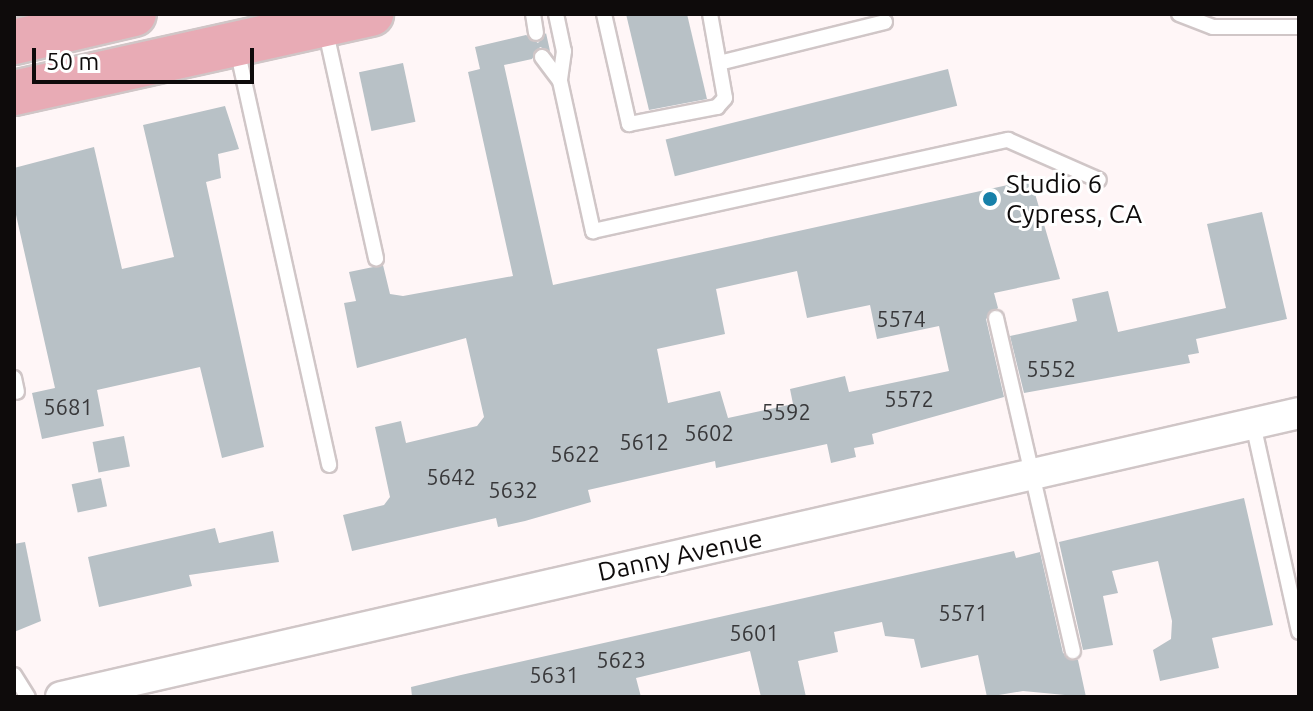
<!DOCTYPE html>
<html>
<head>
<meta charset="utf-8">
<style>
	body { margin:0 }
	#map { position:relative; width:1313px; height:711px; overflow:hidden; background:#fff6f7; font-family:Ubuntu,sans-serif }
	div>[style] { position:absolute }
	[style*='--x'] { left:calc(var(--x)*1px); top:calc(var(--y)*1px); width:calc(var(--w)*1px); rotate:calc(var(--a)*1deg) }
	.building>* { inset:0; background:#b8c1c6; transform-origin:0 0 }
	.roads { filter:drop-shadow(2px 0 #d0c6c7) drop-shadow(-2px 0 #d0c6c7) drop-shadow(0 2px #d0c6c7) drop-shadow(0 -2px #d0c6c7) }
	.lane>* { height:14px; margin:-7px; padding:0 7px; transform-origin:7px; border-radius:7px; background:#fff }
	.street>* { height:30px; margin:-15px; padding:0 15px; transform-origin:15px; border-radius:15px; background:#fff }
	.primary>* { height:44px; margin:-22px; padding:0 22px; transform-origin:22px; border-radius:22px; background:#e8abb5 }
	.dots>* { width:22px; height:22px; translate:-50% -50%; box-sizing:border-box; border:4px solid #fff; border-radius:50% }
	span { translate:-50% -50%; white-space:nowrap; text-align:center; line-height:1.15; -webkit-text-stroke:6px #fff; paint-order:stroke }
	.number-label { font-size:22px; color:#38383a }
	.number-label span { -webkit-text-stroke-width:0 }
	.poi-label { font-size:26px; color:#0e0b0b }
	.left { translate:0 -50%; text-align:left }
	.street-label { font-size:26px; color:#0e0b0b }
	.frame { position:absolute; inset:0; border:16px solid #0e0b0b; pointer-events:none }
	.scale { position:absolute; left:32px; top:48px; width:222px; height:36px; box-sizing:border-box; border:4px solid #0e0b0b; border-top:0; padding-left:10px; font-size:24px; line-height:28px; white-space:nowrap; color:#0e0b0b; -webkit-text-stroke:6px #fff; paint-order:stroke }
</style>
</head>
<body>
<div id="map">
	<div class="building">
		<div style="clip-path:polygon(626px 14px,687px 14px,707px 99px,649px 110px)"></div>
		<div style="clip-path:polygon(evenodd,546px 33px,550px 51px,540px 47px,532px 59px,504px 65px,553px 285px,1031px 180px,1060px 279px,994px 293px,998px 308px,986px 319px,1004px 397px,872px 434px,874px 444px,854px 448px,856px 457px,831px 463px,827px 444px,716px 468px,715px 461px,588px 490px,591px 502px,525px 521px,498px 527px,496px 518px,352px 551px,343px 515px,384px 505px,390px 497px,375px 427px,401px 421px,406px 443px,477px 426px,484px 417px,466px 338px,357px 368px,344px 303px,356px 301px,349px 272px,383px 265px,390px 294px,403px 296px,513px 276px,468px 72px,480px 69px,475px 47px,526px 35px,538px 43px,546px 33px,797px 271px,807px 318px,870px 305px,877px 339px,939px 326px,949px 371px,849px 392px,845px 376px,790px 389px,793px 404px,728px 418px,720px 391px,668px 403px,657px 349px,725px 334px,716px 289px,797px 271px)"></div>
		<div style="left:403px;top:63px;width:60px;height:45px;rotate:78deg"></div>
		<div style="left:948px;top:69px;width:38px;height:291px;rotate:76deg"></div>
		<div style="clip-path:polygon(225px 106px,239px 149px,218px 154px,221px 178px,206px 182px,264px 447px,222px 458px,200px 367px,97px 390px,104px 426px,42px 439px,32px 393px,55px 388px,14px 206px,14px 168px,94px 147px,122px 269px,174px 257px,143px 125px)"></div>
		<div style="clip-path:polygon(1262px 212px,1287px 319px,1196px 339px,1199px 353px,1188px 355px,1190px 363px,1024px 393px,1010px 336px,1077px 321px,1072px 299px,1108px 291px,1118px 332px,1226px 308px,1207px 224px)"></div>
		<div style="left:124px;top:436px;width:31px;height:32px;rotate:79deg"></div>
		<div style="left:101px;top:478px;width:29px;height:30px;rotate:78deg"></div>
		<div style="clip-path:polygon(1244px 498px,1273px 625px,1212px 638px,1219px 668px,1160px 681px,1153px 650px,1171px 639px,1172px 621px,1158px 561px,1112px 571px,1118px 593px,1103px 596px,1113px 645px,1083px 650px,1059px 542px)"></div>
		<div style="clip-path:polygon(215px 528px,219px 543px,273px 531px,279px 562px,189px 575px,192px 586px,99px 607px,88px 557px)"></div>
		<div style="clip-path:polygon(25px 542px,41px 621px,14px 632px,14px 544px)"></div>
		<div style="clip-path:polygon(1014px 551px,1016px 558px,1040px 552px,1063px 653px,1078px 660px,1086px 697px,1023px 691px,987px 697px,978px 655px,921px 668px,914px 639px,885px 636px,882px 622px,834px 632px,838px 652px,798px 661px,806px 697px,761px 697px,750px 651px,636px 678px,641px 697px,412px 697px,411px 687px,461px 675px)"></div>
	</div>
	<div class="roads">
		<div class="lane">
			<div style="--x:533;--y:14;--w:19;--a:81"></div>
			<div style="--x:556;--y:14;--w:38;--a:78"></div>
			<div style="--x:564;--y:51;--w:30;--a:98"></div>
			<div style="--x:560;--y:81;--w:154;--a:77.6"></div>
			<div style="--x:593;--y:231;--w:425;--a:-12.4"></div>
			<div style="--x:1008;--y:140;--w:99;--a:23.7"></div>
			<div style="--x:604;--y:14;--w:113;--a:77.2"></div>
			<div style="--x:629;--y:124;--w:90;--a:-10.9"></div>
			<div style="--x:717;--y:107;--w:12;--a:-48"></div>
			<div style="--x:725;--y:98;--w:85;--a:-100.1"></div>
			<div style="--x:1179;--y:14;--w:36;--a:21"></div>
			<div style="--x:1213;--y:27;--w:86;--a:0"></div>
			<div style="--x:325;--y:28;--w:236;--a:77.5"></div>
			<div style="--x:237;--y:49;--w:426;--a:77.5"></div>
			<div style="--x:542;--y:57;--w:30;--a:53"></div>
			<div style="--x:719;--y:63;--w:171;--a:-13.9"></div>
			<div style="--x:996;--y:318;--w:342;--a:77"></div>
			<div style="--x:14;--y:378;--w:14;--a:78"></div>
			<div style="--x:1253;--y:424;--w:213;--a:77.5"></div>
			<div style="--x:14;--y:675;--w:26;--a:58"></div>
		</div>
		<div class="street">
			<div style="--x:61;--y:697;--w:1270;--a:-12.92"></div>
		</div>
		<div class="primary">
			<div style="--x:14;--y:42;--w:123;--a:-13.1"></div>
			<div style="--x:14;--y:93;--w:366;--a:-12.5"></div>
		</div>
	</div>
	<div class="dots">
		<div style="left:990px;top:199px;background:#1680a9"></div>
	</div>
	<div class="number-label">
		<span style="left:901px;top:319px">5574</span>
		<span style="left:1051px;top:369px">5552</span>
		<span style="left:909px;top:399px">5572</span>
		<span style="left:68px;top:407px">5681</span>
		<span style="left:786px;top:412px">5592</span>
		<span style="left:709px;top:433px">5602</span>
		<span style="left:644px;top:442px">5612</span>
		<span style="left:575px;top:454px">5622</span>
		<span style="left:451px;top:477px">5642</span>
		<span style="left:513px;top:490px">5632</span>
		<span style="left:963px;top:613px">5571</span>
		<span style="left:754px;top:633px">5601</span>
		<span style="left:621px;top:660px">5623</span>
		<span style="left:554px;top:675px">5631</span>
	</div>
	<div class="poi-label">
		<span class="left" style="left:1006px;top:199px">Studio 6<br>Cypress, CA</span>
	</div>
	<div class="street-label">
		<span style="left:680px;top:555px;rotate:-12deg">Danny Avenue</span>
	</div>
	<div class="frame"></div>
	<div class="scale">50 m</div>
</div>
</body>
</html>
